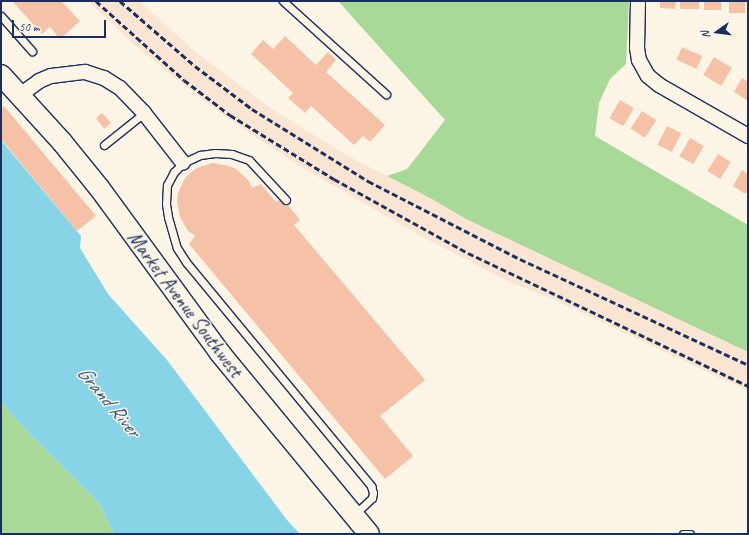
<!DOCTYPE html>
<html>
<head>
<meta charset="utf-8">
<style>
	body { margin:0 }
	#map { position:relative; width:749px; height:535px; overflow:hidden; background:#fcf5e5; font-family:Caveat,sans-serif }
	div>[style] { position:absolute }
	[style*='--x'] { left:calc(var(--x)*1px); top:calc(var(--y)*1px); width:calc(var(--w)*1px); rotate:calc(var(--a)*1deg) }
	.built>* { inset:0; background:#fae5d2 }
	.green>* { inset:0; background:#a9d999 }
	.water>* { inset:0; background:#86d4e5 }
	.building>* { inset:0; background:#f5c1a7; transform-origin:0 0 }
	.roads { filter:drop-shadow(1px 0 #1b2f5e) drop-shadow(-1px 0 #1b2f5e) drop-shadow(0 1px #1b2f5e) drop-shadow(0 -1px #1b2f5e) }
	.service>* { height:7px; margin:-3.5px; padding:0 3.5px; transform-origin:3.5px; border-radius:3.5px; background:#fcf5e5 }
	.minor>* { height:14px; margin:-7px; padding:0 7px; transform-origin:7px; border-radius:7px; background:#fcf5e5 }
	.secondary>* { height:20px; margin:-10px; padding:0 10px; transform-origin:10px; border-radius:10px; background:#fcf5e5 }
	.rail>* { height:3px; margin-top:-1.5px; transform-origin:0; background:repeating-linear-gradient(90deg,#1b2f5e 0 6px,transparent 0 9px) }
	span { translate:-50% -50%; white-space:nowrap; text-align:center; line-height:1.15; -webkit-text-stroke:3px #fcf5e5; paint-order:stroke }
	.street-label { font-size:20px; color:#1b2f5e }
	.water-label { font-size:21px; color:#365880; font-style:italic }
	.frame { position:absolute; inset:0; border:2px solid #1b2f5e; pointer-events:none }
	.north { position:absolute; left:697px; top:12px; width:40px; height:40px; -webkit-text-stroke:3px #fcf5e5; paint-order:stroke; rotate:256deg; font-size:11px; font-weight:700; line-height:16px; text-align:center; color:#1b2f5e }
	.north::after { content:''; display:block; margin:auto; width:14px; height:18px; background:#1b2f5e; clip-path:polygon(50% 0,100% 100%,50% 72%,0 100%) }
	.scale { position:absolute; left:12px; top:20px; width:94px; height:18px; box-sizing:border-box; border:2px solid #1b2f5e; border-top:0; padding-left:5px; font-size:12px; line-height:14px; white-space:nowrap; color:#1b2f5e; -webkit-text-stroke:3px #fcf5e5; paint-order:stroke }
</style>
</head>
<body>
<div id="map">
	<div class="built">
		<div style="clip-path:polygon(88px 1px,139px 1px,197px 53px,237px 83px,275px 111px,348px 156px,432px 199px,466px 219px,748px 352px,748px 391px,557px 301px,523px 287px,513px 284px,417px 234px,298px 165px,223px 115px,175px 78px,130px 41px)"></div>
	</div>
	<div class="green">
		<div style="clip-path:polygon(338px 1px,629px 1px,626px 64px,610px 79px,599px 103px,595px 136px,748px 225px,748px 352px,466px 219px,432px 199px,387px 176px,407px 169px,445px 120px)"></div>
		<div style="clip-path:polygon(1px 402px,26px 430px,99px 503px,114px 534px,1px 534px)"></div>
	</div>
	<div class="water">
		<div style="clip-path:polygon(1px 140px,81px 236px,80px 248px,108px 294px,167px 360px,287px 520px,300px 534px,114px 534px,99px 503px,26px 430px,1px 402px)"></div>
	</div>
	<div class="building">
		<div style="clip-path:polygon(12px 1px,61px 1px,80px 21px,60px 39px,50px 27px,42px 34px)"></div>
		<div style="clip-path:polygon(660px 1px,676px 1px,675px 9px,660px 8px)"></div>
		<div style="left:680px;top:1px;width:19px;height:8px"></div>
		<div style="left:704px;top:1px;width:17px;height:9px"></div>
		<div style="left:729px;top:1px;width:16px;height:12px"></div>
		<div style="clip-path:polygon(285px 36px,316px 65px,328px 52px,336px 60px,326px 72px,385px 125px,370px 142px,363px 136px,354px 145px,311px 106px,305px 113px,288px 98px,293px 93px,251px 54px,263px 40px,273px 49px)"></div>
		<div style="left:682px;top:47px;width:22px;height:14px;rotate:24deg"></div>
		<div style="left:714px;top:57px;width:21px;height:21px;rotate:31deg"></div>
		<div style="clip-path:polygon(742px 78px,748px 82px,748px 101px,734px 92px)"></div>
		<div style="left:620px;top:100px;width:16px;height:21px;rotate:30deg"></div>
		<div style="clip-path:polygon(4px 106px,96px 216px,77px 231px,1px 139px,1px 109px)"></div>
		<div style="left:642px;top:111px;width:17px;height:21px;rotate:33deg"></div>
		<div style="clip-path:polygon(102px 113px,111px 123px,104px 129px,96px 118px)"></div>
		<div style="left:667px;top:126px;width:16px;height:21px;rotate:27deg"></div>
		<div style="left:690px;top:138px;width:16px;height:21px;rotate:30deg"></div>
		<div style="left:718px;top:154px;width:15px;height:20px;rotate:32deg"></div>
		<div style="clip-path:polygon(212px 163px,229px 166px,236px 169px,249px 181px,252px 188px,261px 184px,276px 202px,280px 199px,286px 207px,288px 205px,300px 220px,294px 225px,425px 380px,380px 416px,413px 456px,385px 479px,189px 244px,195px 236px,188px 231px,180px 217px,177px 201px,178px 193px,185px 178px,190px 173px,197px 168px)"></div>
		<div style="clip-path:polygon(742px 170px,748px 174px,748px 189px,745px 194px,733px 186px)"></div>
	</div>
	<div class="roads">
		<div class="service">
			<div style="--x:283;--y:1;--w:139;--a:42.1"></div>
			<div style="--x:1;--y:16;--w:47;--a:48.5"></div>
			<div style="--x:104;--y:145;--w:51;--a:-38.7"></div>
			<div style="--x:286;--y:200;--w:54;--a:-132.8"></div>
			<div style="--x:249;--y:160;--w:18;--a:-161"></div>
			<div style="--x:232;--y:154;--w:17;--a:-177"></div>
			<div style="--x:215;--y:153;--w:15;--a:172"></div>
			<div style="--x:200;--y:155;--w:19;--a:155"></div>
			<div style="--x:183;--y:163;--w:13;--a:135"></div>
			<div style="--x:174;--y:172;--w:15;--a:118"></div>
			<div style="--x:167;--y:185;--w:19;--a:93"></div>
			<div style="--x:166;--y:204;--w:13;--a:81"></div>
			<div style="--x:168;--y:217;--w:32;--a:74"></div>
			<div style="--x:177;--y:248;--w:17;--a:57"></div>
			<div style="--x:186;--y:262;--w:291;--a:50.4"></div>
			<div style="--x:371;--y:486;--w:7;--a:74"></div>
			<div style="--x:373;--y:493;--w:5;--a:101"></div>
			<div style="--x:372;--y:498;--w:23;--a:137"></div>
			<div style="--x:683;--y:534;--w:7;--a:0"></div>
		</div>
		<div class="minor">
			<div style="--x:638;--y:1;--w:47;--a:91.2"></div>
			<div style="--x:637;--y:48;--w:12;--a:81"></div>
			<div style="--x:639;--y:60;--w:18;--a:61"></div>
			<div style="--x:648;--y:76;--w:14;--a:39"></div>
			<div style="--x:659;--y:85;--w:103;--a:29.8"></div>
			<div style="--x:20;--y:95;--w:24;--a:-36"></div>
			<div style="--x:39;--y:81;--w:13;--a:-23"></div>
			<div style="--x:51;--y:76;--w:34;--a:-7"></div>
			<div style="--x:85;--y:72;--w:20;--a:18"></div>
			<div style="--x:104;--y:78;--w:19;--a:32"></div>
			<div style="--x:120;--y:88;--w:35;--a:46"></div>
			<div style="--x:144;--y:113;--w:63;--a:52"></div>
		</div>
		<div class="secondary">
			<div style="--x:1;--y:75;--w:91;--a:47.7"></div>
			<div style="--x:62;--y:142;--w:60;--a:51"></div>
			<div style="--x:100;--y:189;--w:203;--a:53.8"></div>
			<div style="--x:220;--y:353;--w:234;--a:50.5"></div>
		</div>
	</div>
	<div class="rail">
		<div style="--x:96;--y:1;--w:118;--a:41.9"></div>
		<div style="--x:184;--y:80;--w:58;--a:37.3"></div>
		<div style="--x:230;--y:115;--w:122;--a:31.6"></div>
		<div style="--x:334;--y:179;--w:153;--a:28.9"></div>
		<div style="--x:468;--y:253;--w:310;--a:25.4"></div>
		<div style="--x:120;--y:1;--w:99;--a:40.9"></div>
		<div style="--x:195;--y:66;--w:71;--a:37"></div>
		<div style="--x:252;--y:109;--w:137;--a:31.8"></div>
		<div style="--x:368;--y:181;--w:171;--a:27.2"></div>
		<div style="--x:520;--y:259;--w:251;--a:24.9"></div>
	</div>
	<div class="street-label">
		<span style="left:185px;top:304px;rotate:53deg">Market Avenue Southwest</span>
	</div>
	<div class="water-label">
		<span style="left:109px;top:401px;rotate:50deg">Grand River</span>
	</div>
	<div class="frame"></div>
	<div class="north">N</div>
	<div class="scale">50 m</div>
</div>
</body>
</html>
